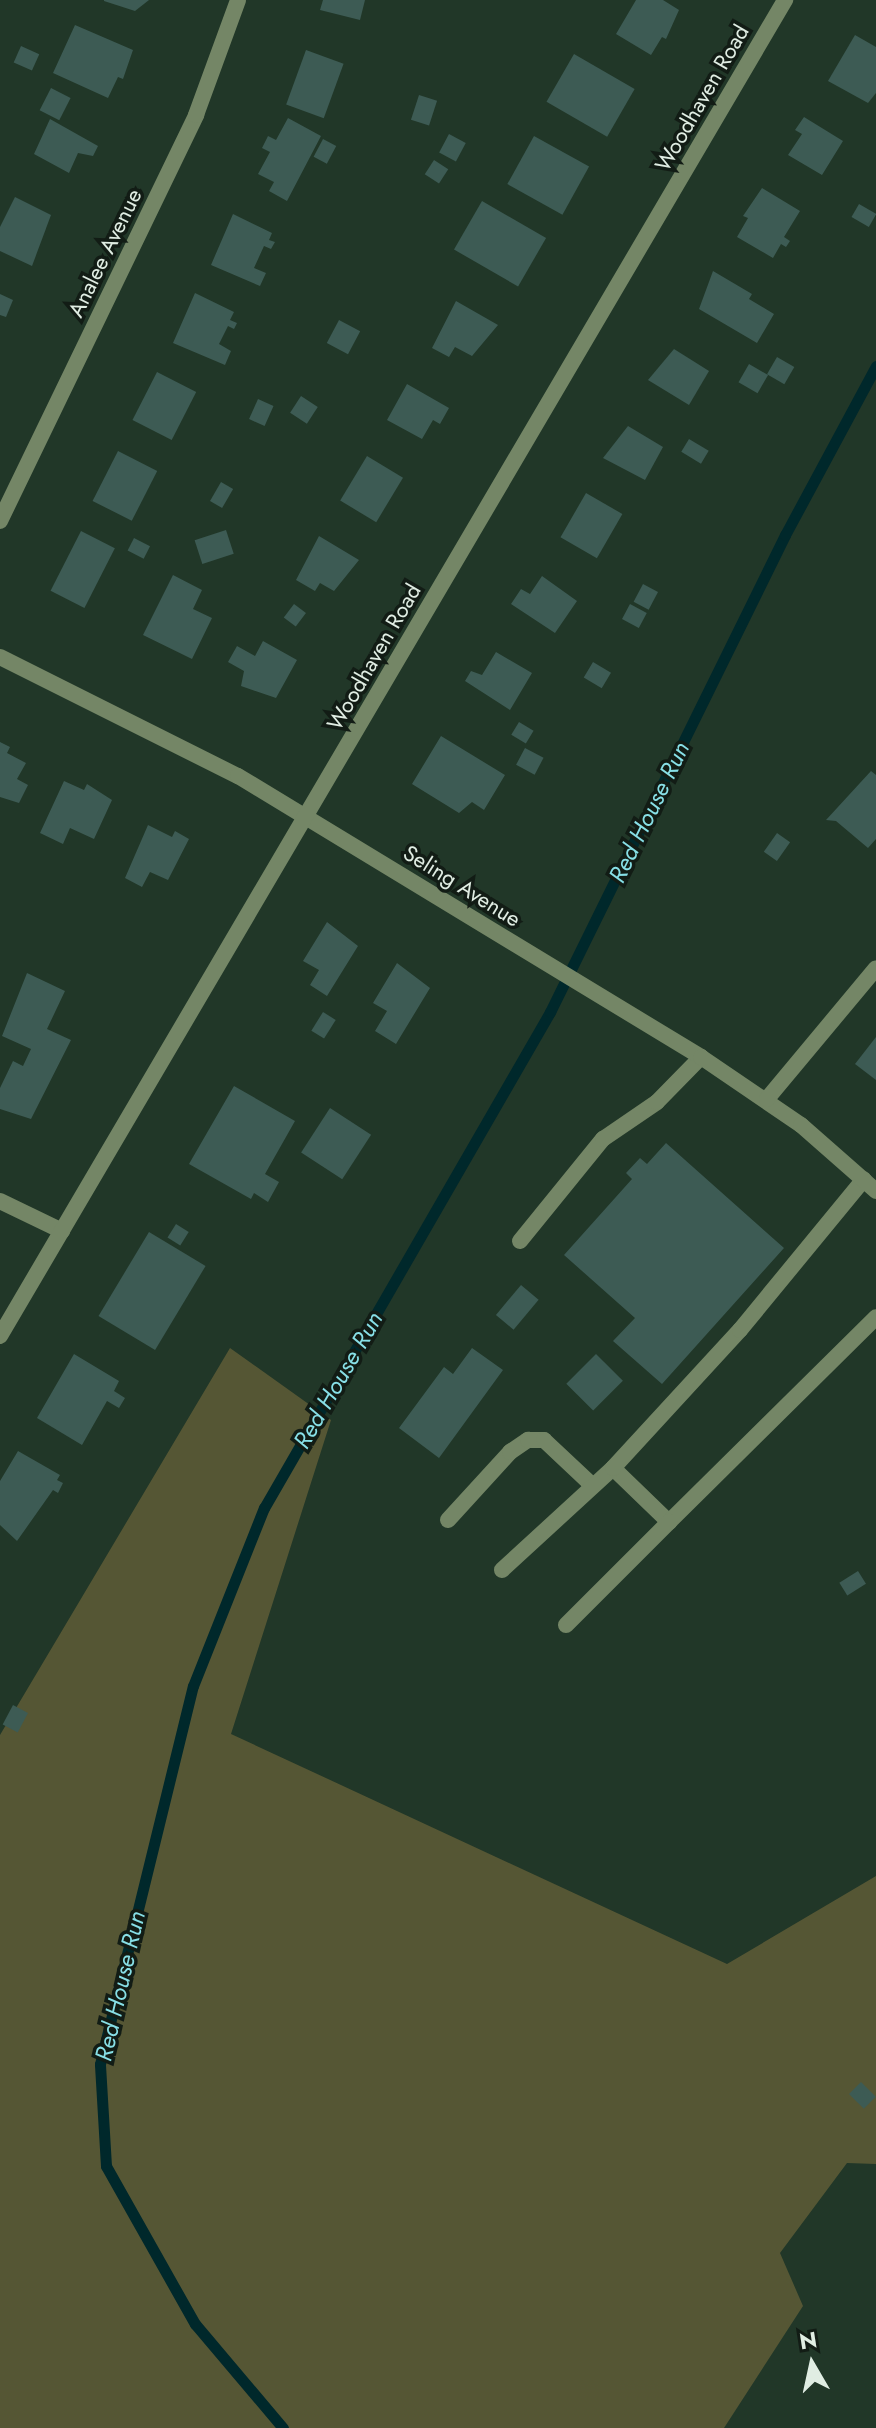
<!DOCTYPE html>
<html>
<head>
<meta charset="utf-8">
<style>
	body { margin:0 }
	#map { position:relative; width:876px; height:2428px; overflow:hidden; background:#213728; font-family:Jost,sans-serif }
	div>[style] { position:absolute }
	[style*='--x'] { left:calc(var(--x)*1px); top:calc(var(--y)*1px); width:calc(var(--w)*1px); rotate:calc(var(--a)*1deg) }
	.green>* { inset:0; background:#555634 }
	.stream>* { height:11px; margin:-5.5px; padding:0 5.5px; transform-origin:5.5px; border-radius:5.5px; background:#00282b }
	.building>* { inset:0; background:#3d5b54; transform-origin:0 0 }
	.lane>* { height:16px; margin:-8px; padding:0 8px; transform-origin:8px; border-radius:8px; background:#748666 }
	.street>* { height:16px; margin:-8px; padding:0 8px; transform-origin:8px; border-radius:8px; background:#748666 }
	span { translate:-50% -50%; white-space:nowrap; text-align:center; line-height:1.15; -webkit-text-stroke:7px #121c15; paint-order:stroke }
	.street-label { font-size:22px; color:#e0ede3 }
	.water-label { font-size:24px; color:#87dfe6; font-style:italic }
	.north { position:absolute; left:772px; top:2324px; width:80px; height:80px; -webkit-text-stroke:6px #121c15; paint-order:stroke; rotate:351deg; font-size:22px; font-weight:700; line-height:32px; text-align:center; color:#e0ede3 }
	.north::after { content:''; display:block; margin:auto; width:28px; height:36px; background:#e0ede3; clip-path:polygon(50% 0,100% 100%,50% 72%,0 100%) }
</style>
</head>
<body>
<div id="map">
	<div class="green">
		<div style="clip-path:polygon(230px 1348px,331px 1420px,231px 1734px,727px 1964px,876px 1876px,876px 2164px,847px 2163px,780px 2253px,803px 2306px,724px 2428px,0 2428px,0 1735px)"></div>
	</div>
	<div class="stream">
		<div style="--x:283;--y:2428;--w:136;--a:-130.2"></div>
		<div style="--x:195;--y:2324;--w:181;--a:-119.4"></div>
		<div style="--x:106;--y:2166;--w:102;--a:-93.4"></div>
		<div style="--x:100;--y:2064;--w:389;--a:-76.2"></div>
		<div style="--x:193;--y:1686;--w:192;--a:-68.3"></div>
		<div style="--x:264;--y:1508;--w:573;--a:-60.03"></div>
		<div style="--x:550;--y:1012;--w:532;--a:-63.77"></div>
		<div style="--x:785;--y:535;--w:192;--a:-61.7"></div>
	</div>
	<div class="building">
		<div style="clip-path:polygon(149px 0,135px 11px,104px 1px,104px 0)"></div>
		<div style="clip-path:polygon(323px 0,365px 0,360px 20px,320px 10px)"></div>
		<div style="clip-path:polygon(636px 0,663px 0,679px 10px,666px 39px,662px 37px,651px 55px,616px 34px)"></div>
		<div style="clip-path:polygon(75px 25px,133px 50px,123px 79px,118px 77px,108px 98px,53px 73px)"></div>
		<div style="clip-path:polygon(855px 35px,876px 47px,876px 93px,868px 103px,828px 81px)"></div>
		<div style="left:21px;top:46px;width:20px;height:18px;rotate:24deg"></div>
		<div style="left:306px;top:50px;width:40px;height:58px;rotate:20deg"></div>
		<div style="left:574px;top:54px;width:70px;height:55px;rotate:30deg"></div>
		<div style="left:51px;top:88px;width:22px;height:25px;rotate:27deg"></div>
		<div style="left:419px;top:95px;width:19px;height:26px;rotate:18deg"></div>
		<div style="clip-path:polygon(804px 117px,843px 141px,822px 175px,788px 155px,802px 134px,795px 130px)"></div>
		<div style="clip-path:polygon(288px 118px,321px 136px,287px 201px,269px 191px,274px 182px,258px 174px,270px 152px,262px 148px,268px 136px,276px 140px)"></div>
		<div style="clip-path:polygon(50px 119px,98px 146px,93px 156px,78px 153px,69px 173px,34px 154px)"></div>
		<div style="left:449px;top:134px;width:19px;height:21px;rotate:28deg"></div>
		<div style="left:534px;top:136px;width:63px;height:55px;rotate:29deg"></div>
		<div style="left:323px;top:139px;width:15px;height:20px;rotate:28deg"></div>
		<div style="left:434px;top:160px;width:17px;height:17px;rotate:33deg"></div>
		<div style="clip-path:polygon(762px 188px,800px 211px,784px 237px,790px 241px,786px 247px,781px 244px,773px 258px,737px 237px,748px 218px,743px 216px)"></div>
		<div style="clip-path:polygon(15px 197px,51px 215px,32px 266px,0 251px,0 227px)"></div>
		<div style="left:482px;top:201px;width:74px;height:56px;rotate:30deg"></div>
		<div style="left:859px;top:204px;width:20px;height:15px;rotate:30deg"></div>
		<div style="clip-path:polygon(233px 214px,272px 233px,269px 240px,275px 242px,271px 249px,264px 246px,254px 268px,266px 273px,260px 286px,211px 265px)"></div>
		<div style="clip-path:polygon(713px 271px,752px 294px,749px 299px,774px 314px,757px 343px,699px 309px)"></div>
		<div style="clip-path:polygon(195px 293px,234px 312px,230px 320px,237px 323px,234px 329px,228px 326px,219px 344px,231px 351px,225px 365px,173px 343px)"></div>
		<div style="clip-path:polygon(0 294px,13px 300px,6px 317px,0 315px)"></div>
		<div style="clip-path:polygon(456px 301px,498px 325px,472px 356px,455px 347px,449px 357px,432px 348px)"></div>
		<div style="left:339px;top:320px;width:24px;height:26px;rotate:28deg"></div>
		<div style="clip-path:polygon(674px 349px,709px 371px,689px 405px,648px 380px)"></div>
		<div style="left:777px;top:357px;width:20px;height:20px;rotate:30deg"></div>
		<div style="left:749px;top:364px;width:22px;height:21px;rotate:30deg"></div>
		<div style="left:157px;top:372px;width:44px;height:54px;rotate:27deg"></div>
		<div style="clip-path:polygon(407px 384px,449px 408px,440px 424px,433px 420px,422px 439px,387px 420px)"></div>
		<div style="left:301px;top:396px;width:20px;height:20px;rotate:33deg"></div>
		<div style="left:258px;top:399px;width:17px;height:22px;rotate:24deg"></div>
		<div style="clip-path:polygon(628px 426px,663px 447px,645px 480px,603px 458px)"></div>
		<div style="left:689px;top:439px;width:23px;height:15px;rotate:31deg"></div>
		<div style="left:118px;top:451px;width:44px;height:56px;rotate:27deg"></div>
		<div style="left:367px;top:456px;width:42px;height:52px;rotate:31deg"></div>
		<div style="left:221px;top:482px;width:14px;height:22px;rotate:30deg"></div>
		<div style="left:586px;top:493px;width:42px;height:51px;rotate:30deg"></div>
		<div style="left:226px;top:530px;width:25px;height:33px;rotate:72deg"></div>
		<div style="left:81px;top:531px;width:38px;height:67px;rotate:27deg"></div>
		<div style="clip-path:polygon(319px 536px,359px 560px,334px 591px,320px 583px,315px 591px,296px 580px)"></div>
		<div style="left:134px;top:538px;width:18px;height:14px;rotate:27deg"></div>
		<div style="clip-path:polygon(173px 575px,202px 590px,193px 609px,212px 618px,192px 659px,143px 635px)"></div>
		<div style="clip-path:polygon(542px 576px,577px 601px,555px 633px,511px 604px,521px 589px,530px 594px)"></div>
		<div style="left:643px;top:584px;width:17px;height:20px;rotate:28deg"></div>
		<div style="left:294px;top:604px;width:15px;height:17px;rotate:37deg"></div>
		<div style="left:630px;top:604px;width:19px;height:17px;rotate:28deg"></div>
		<div style="clip-path:polygon(263px 641px,297px 660px,276px 698px,241px 686px,244px 671px,228px 662px,237px 646px,255px 656px)"></div>
		<div style="clip-path:polygon(496px 652px,532px 673px,510px 710px,465px 681px,471px 671px,482px 675px)"></div>
		<div style="left:593px;top:662px;width:21px;height:18px;rotate:31deg"></div>
		<div style="left:519px;top:722px;width:17px;height:15px;rotate:31deg"></div>
		<div style="clip-path:polygon(441px 736px,505px 775px,484px 810px,472px 802px,459px 813px,412px 784px)"></div>
		<div style="clip-path:polygon(0 742px,10px 747px,7px 753px,26px 763px,17px 779px,28px 785px,19px 803px,0 797px)"></div>
		<div style="left:525px;top:748px;width:21px;height:19px;rotate:28deg"></div>
		<div style="clip-path:polygon(871px 771px,876px 775px,876px 839px,868px 848px,836px 821px,826px 820px)"></div>
		<div style="clip-path:polygon(64px 781px,84px 790px,87px 784px,112px 800px,94px 839px,70px 828px,63px 844px,40px 833px)"></div>
		<div style="clip-path:polygon(148px 825px,172px 837px,175px 831px,189px 839px,168px 880px,150px 872px,142px 887px,125px 878px)"></div>
		<div style="left:777px;top:833px;width:16px;height:23px;rotate:35deg"></div>
		<div style="clip-path:polygon(327px 922px,358px 946px,327px 996px,310px 985px,319px 970px,303px 961px)"></div>
		<div style="clip-path:polygon(397px 963px,430px 988px,396px 1044px,375px 1031px,387px 1011px,373px 1003px)"></div>
		<div style="clip-path:polygon(27px 973px,65px 991px,47px 1029px,71px 1040px,31px 1119px,0 1109px,0 1088px,13px 1061px,23px 1066px,31px 1049px,2px 1036px)"></div>
		<div style="left:323px;top:1012px;width:15px;height:22px;rotate:32deg"></div>
		<div style="clip-path:polygon(876px 1037px,876px 1080px,855px 1064px)"></div>
		<div style="clip-path:polygon(234px 1086px,295px 1121px,265px 1174px,279px 1182px,268px 1202px,254px 1193px,251px 1199px,189px 1164px)"></div>
		<div style="left:330px;top:1108px;width:49px;height:53px;rotate:33deg"></div>
		<div style="clip-path:polygon(666px 1143px,784px 1248px,662px 1384px,613px 1341px,635px 1318px,564px 1255px,632px 1179px,626px 1173px,640px 1158px,647px 1164px)"></div>
		<div style="left:176px;top:1224px;width:15px;height:16px;rotate:32deg"></div>
		<div style="left:149px;top:1232px;width:66px;height:98px;rotate:31deg"></div>
		<div style="left:521px;top:1285px;width:23px;height:39px;rotate:40deg"></div>
		<div style="clip-path:polygon(472px 1348px,503px 1370px,439px 1458px,399px 1428px,444px 1367px,453px 1374px)"></div>
		<div style="clip-path:polygon(74px 1354px,119px 1381px,114px 1391px,125px 1398px,119px 1408px,107px 1401px,82px 1445px,37px 1418px)"></div>
		<div style="left:596px;top:1354px;width:38px;height:42px;rotate:45deg"></div>
		<div style="clip-path:polygon(18px 1451px,60px 1475px,57px 1480px,63px 1483px,58px 1493px,53px 1490px,17px 1541px,0 1525px,0 1481px)"></div>
		<div style="left:858px;top:1571px;width:15px;height:22px;rotate:58deg"></div>
		<div style="left:13px;top:1705px;width:17px;height:22px;rotate:28deg"></div>
		<div style="left:861px;top:2082px;width:21px;height:17px;rotate:45deg"></div>
	</div>
	<div class="lane">
		<div style="--x:520;--y:1241;--w:132;--a:-50.9"></div>
		<div style="--x:603;--y:1139;--w:65;--a:-34.4"></div>
		<div style="--x:657;--y:1102;--w:63;--a:-45.6"></div>
		<div style="--x:613;--y:1468;--w:78;--a:44"></div>
		<div style="--x:669;--y:1522;--w:291;--a:-44.7"></div>
		<div style="--x:448;--y:1520;--w:92;--a:-47.6"></div>
		<div style="--x:510;--y:1452;--w:22;--a:-34"></div>
		<div style="--x:528;--y:1440;--w:16;--a:0"></div>
		<div style="--x:544;--y:1440;--w:67;--a:43.2"></div>
		<div style="--x:502;--y:1570;--w:151;--a:-42.6"></div>
		<div style="--x:613;--y:1468;--w:188;--a:-47.4"></div>
		<div style="--x:740;--y:1330;--w:195;--a:-50.6"></div>
		<div style="--x:566;--y:1625;--w:146;--a:-45"></div>
	</div>
	<div class="street">
		<div style="--x:0;--y:521;--w:451;--a:-64.2"></div>
		<div style="--x:196;--y:115;--w:122;--a:-69.9"></div>
		<div style="--x:0;--y:657;--w:266;--a:26.6"></div>
		<div style="--x:238;--y:776;--w:542;--a:31.25"></div>
		<div style="--x:701;--y:1057;--w:121;--a:34.2"></div>
		<div style="--x:801;--y:1125;--w:100;--a:41.3"></div>
		<div style="--x:767;--y:1099;--w:170;--a:-50.2"></div>
		<div style="--x:0;--y:1201;--w:69;--a:25.8"></div>
		<div style="--x:0;--y:1336;--w:1550;--a:-59.56"></div>
	</div>
	<div class="street-label">
		<span style="left:702px;top:98px;rotate:-60deg">Woodhaven Road</span>
		<span style="left:105px;top:253px;rotate:-64deg">Analee Avenue</span>
		<span style="left:374px;top:657px;rotate:-60deg">Woodhaven Road</span>
		<span style="left:462px;top:886px;rotate:32deg">Seling Avenue</span>
	</div>
	<div class="water-label">
		<span style="left:649px;top:812px;rotate:-64deg">Red House Run</span>
		<span style="left:338px;top:1380px;rotate:-60deg">Red House Run</span>
		<span style="left:120px;top:1986px;rotate:-77deg">Red House Run</span>
	</div>
	<div class="north">N</div>
</div>
</body>
</html>
